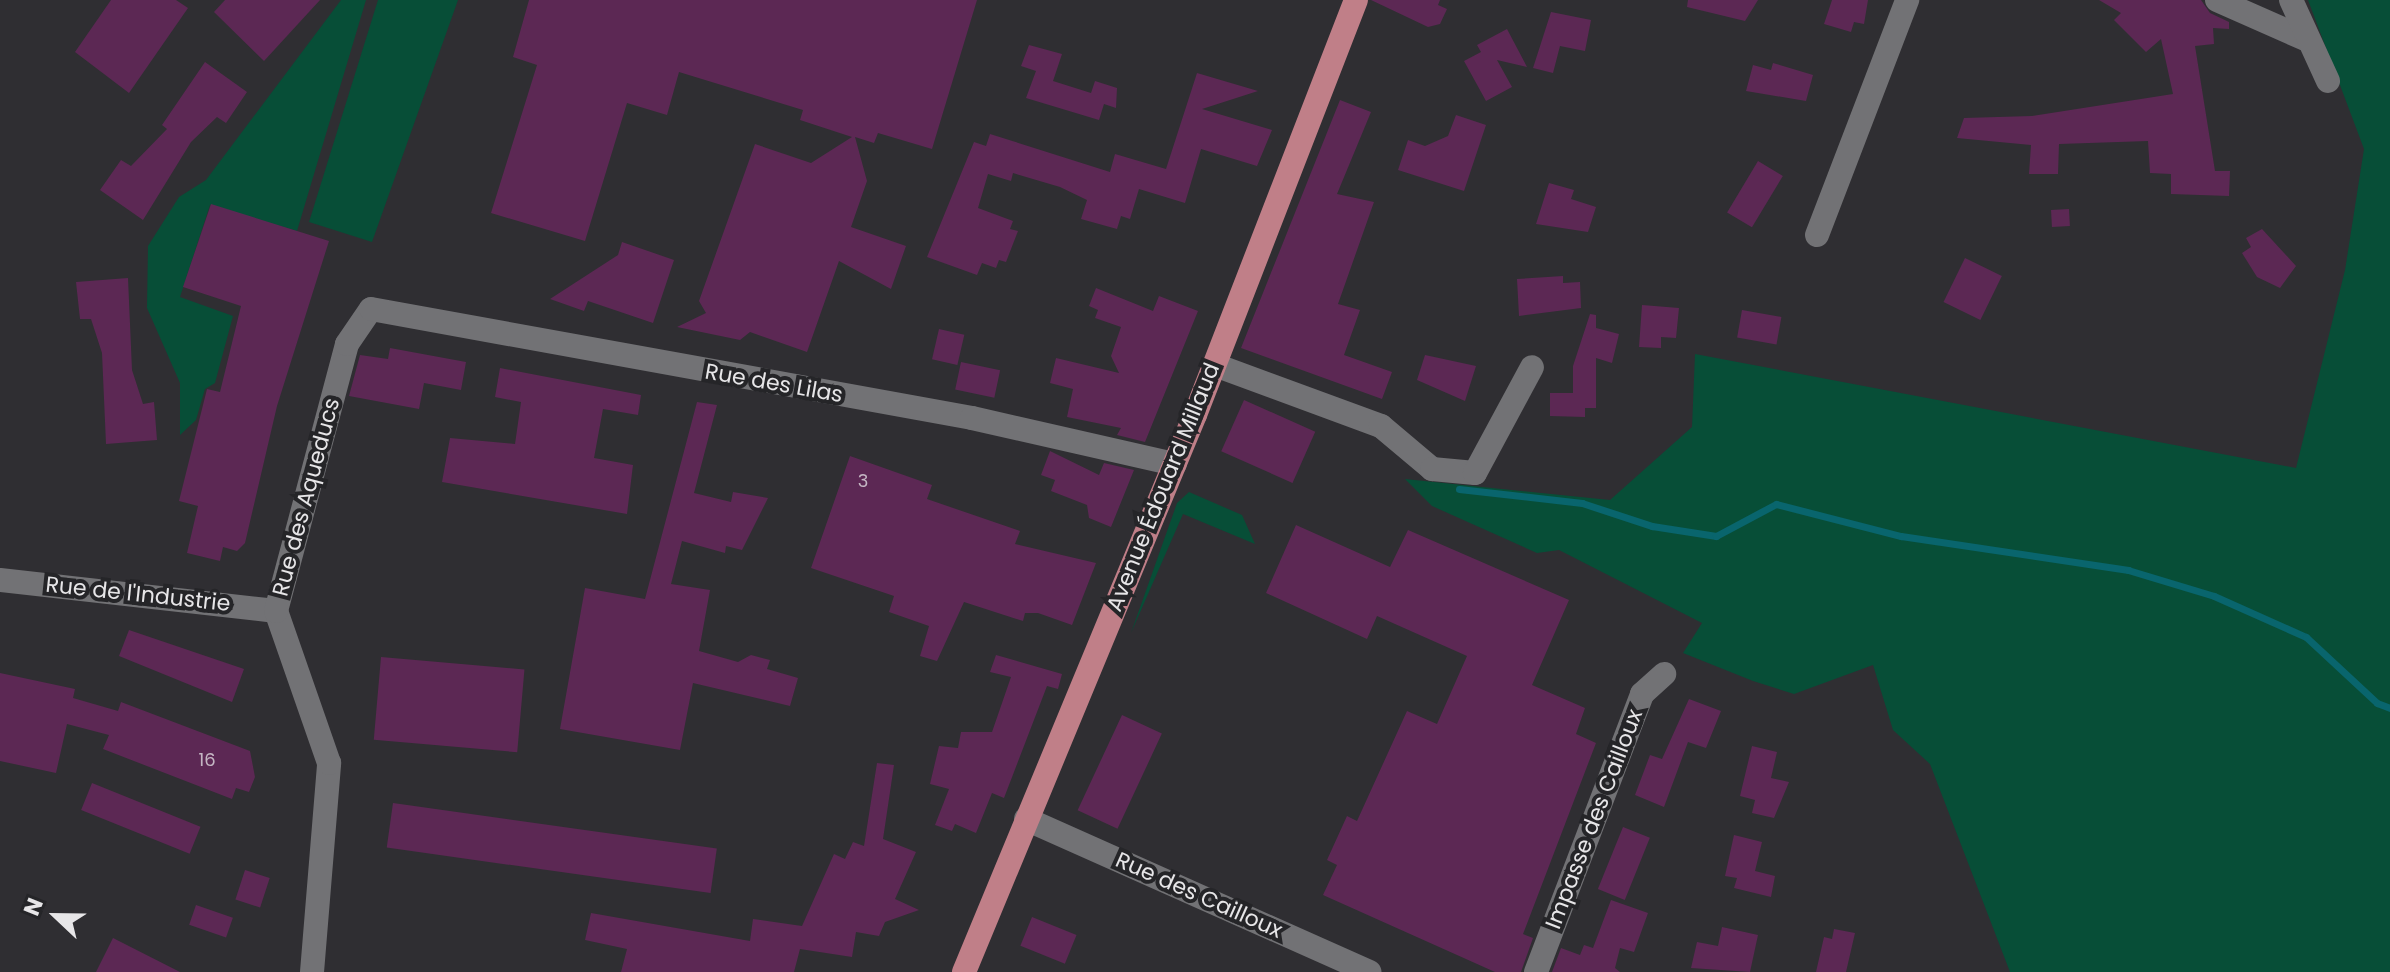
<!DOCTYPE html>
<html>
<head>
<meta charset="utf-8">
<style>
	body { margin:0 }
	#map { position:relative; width:2390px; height:972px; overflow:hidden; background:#2f2e32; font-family:Poppins,sans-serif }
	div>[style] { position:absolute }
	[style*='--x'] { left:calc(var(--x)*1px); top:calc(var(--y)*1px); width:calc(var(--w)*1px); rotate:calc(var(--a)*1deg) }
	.green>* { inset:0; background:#074e37 }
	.stream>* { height:7px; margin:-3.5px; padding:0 3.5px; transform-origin:3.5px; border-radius:3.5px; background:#09656d }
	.building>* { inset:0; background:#5c2854; transform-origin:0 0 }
	.minor>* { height:24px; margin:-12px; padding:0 12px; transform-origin:12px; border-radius:12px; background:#727275 }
	.major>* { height:24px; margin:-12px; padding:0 12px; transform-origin:12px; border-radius:12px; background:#c07f88 }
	span { translate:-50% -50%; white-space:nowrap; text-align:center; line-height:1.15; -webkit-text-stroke:8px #252528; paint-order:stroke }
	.number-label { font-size:18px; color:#c4b6c3 }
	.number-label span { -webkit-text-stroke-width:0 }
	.street-label { font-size:22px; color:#e7e6e8 }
	.north { position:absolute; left:16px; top:876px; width:80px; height:80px; -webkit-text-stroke:6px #252528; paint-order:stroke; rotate:292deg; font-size:22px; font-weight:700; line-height:32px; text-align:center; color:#e7e6e8 }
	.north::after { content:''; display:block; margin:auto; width:28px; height:36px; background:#e7e6e8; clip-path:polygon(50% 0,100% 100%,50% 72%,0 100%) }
</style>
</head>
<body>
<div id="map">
	<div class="green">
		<div style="clip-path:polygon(341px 0,366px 0,297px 231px,210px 205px,180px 297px,233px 316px,215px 383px,205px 389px,196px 420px,180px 435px,180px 383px,147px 308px,148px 246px,179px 197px,206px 180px)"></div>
		<div style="clip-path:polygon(378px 0,458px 0,372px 242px,309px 222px)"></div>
		<div style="clip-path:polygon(2308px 0,2390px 0,2390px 972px,2010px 972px,1930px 764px,1893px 730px,1873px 665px,1794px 694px,1753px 681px,1683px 653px,1702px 623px,1559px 550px,1537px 553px,1432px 506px,1405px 479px,1610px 500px,1692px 427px,1695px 354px,2296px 468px,2345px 270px,2364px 149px)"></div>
		<div style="clip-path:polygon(1189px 492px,1242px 515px,1255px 544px,1183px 514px,1131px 633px,1177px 503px)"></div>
	</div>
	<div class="stream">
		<div style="--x:1459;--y:489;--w:124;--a:6.5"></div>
		<div style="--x:1582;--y:503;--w:74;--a:18.2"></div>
		<div style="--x:1652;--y:526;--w:65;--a:8.9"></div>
		<div style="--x:1716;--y:536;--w:68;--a:-28.1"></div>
		<div style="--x:1776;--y:504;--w:129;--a:14.4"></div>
		<div style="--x:1901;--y:536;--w:230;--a:8.5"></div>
		<div style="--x:2128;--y:570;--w:90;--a:16.8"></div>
		<div style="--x:2214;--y:596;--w:101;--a:24"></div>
		<div style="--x:2306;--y:637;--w:97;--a:42.9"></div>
		<div style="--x:2377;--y:703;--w:14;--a:21"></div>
	</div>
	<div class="building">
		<div style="clip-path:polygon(111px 0,176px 0,188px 8px,129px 93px,75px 52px)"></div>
		<div style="clip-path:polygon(225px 0,320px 0,264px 61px,214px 12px)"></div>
		<div style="clip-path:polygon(529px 0,977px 0,932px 149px,878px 133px,874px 143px,855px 137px,867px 181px,851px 227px,906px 246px,891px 289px,839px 261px,807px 352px,750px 332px,740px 340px,677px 327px,706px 313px,699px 301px,755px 144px,811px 163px,852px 137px,800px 120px,803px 110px,679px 72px,667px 115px,627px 103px,585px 241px,491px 213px,537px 65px,513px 57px)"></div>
		<div style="clip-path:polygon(1371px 0,1440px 0,1438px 5px,1447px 9px,1440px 24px,1428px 27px)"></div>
		<div style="clip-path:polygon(1688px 0,1758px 0,1745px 21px,1687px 7px)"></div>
		<div style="clip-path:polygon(1832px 0,1868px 0,1864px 24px,1854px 22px,1851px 32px,1824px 24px)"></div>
		<div style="clip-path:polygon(2099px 0,2201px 0,2210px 13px,2229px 22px,2229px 29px,2213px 28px,2214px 44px,2195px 46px,2215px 171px,2230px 171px,2229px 196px,2171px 194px,2171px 174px,2150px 173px,2148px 141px,2059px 144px,2058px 174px,2029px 174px,2031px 145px,1957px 138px,1964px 118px,2032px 116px,2173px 94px,2161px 39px,2146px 52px,2114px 20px,2121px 13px)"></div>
		<div style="clip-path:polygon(1551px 12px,1591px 20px,1585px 51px,1560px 46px,1553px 73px,1533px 68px)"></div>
		<div style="clip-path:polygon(1507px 29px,1527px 67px,1497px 60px,1512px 87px,1486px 101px,1464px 61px,1481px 52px,1477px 45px)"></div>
		<div style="clip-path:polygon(1029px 45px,1062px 54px,1053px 81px,1091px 93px,1095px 81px,1117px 88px,1116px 108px,1104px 104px,1099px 120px,1026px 98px,1036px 71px,1021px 66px)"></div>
		<div style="clip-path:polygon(205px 62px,247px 92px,226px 123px,217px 117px,191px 142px,143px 220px,100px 190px,121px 160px,131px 166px,167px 129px,162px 125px)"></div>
		<div style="clip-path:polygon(1773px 63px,1813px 75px,1806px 101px,1746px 91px,1753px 65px,1771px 70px)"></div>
		<div style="clip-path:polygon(1197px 73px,1258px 91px,1202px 109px,1272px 130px,1257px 166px,1201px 149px,1185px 203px,1139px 189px,1130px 219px,1121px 216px,1117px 229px,1081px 219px,1087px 200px,1060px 187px,1013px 173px,1011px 181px,988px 174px,978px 208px,1013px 221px,1010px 229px,1018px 231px,1006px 262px,999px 260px,996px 268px,982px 263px,977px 275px,927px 257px,974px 142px,986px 146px,990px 134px,1110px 172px,1115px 154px,1166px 169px)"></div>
		<div style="clip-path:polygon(1340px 100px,1371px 112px,1337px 194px,1374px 202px,1338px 304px,1360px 310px,1344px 355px,1392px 372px,1382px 399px,1241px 348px)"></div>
		<div style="clip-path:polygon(1456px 115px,1486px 125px,1464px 191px,1398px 170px,1408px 140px,1425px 146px,1448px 136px)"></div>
		<div style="left:1758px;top:161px;width:29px;height:60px;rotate:31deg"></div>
		<div style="clip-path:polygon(1549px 183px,1574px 190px,1571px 199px,1596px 207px,1588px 232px,1536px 224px)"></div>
		<div style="clip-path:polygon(211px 204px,329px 241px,277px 406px,245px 543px,237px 551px,223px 547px,220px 561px,187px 553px,198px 506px,179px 501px,207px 389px,220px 392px,241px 306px,183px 287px)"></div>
		<div style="left:2069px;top:209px;width:17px;height:18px;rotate:87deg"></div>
		<div style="clip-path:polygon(2262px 229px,2296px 266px,2280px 288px,2257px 277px,2242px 253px,2251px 247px,2246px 238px)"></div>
		<div style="clip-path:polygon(622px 242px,674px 260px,653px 323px,588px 301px,584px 311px,550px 299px,618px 255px)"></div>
		<div style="left:1965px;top:258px;width:41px;height:49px;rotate:26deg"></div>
		<div style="clip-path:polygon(1563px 276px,1563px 283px,1580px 282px,1581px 308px,1519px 316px,1517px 279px)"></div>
		<div style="clip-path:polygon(128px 278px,132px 370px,143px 404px,154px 402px,157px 440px,106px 444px,102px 353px,91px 319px,80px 319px,76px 282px)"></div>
		<div style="clip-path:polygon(1096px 288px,1153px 311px,1159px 296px,1198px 311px,1145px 442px,1117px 435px,1121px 428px,1067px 417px,1073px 389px,1050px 383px,1056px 358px,1119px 373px,1111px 356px,1121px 327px,1095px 318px,1098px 310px,1089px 306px)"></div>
		<div style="clip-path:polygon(1642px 305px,1679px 308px,1676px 338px,1661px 337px,1661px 348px,1639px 347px)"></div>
		<div style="left:1742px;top:310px;width:40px;height:28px;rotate:10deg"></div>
		<div style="clip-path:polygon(1590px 314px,1596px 315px,1596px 328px,1619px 334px,1612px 363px,1596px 358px,1596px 408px,1585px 408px,1585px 417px,1550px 416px,1550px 393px,1573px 393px,1573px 366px)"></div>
		<div style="left:939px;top:329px;width:26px;height:31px;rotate:13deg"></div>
		<div style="clip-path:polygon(390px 348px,466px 362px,461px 390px,424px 383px,419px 409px,349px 396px,360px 355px,388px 359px)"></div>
		<div style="clip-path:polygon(1425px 355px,1476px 366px,1465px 401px,1417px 380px)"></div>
		<div style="left:961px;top:362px;width:40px;height:28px;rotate:12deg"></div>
		<div style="clip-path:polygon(500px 368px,641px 395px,638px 415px,603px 409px,594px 458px,633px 465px,627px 514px,442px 482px,450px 438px,515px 444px,521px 402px,495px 397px)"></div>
		<div style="left:1244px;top:400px;width:78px;height:56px;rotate:24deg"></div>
		<div style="clip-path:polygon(697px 402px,717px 405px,694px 493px,731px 502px,733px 492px,768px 498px,742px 550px,726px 546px,725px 553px,682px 541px,671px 584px,710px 590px,699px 651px,738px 662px,751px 655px,770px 660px,767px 669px,798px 678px,790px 706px,693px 683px,680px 750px,560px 729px,585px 588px,645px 599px)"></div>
		<div style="clip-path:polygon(1050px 451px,1099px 475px,1104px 463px,1134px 470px,1111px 527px,1089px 518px,1087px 505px,1051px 491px,1055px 480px,1041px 475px)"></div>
		<div style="clip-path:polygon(850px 456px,932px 485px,927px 499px,1020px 531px,1015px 544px,1096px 563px,1072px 625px,1038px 613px,1025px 613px,1023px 621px,964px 602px,937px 661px,920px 656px,929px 626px,889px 612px,894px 596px,811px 568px)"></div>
		<div style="clip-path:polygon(1296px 525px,1390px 567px,1408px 530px,1569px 600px,1532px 685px,1585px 708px,1576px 734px,1596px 743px,1523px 934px,1533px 938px,1521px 972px,1495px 972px,1323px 895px,1337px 865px,1327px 860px,1347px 816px,1357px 821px,1407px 711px,1437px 724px,1467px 656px,1377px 616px,1367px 639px,1266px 593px)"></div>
		<div style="clip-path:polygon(129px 630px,244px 669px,232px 702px,119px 656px)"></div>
		<div style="clip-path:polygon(996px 655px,1062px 674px,1058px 689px,1047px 686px,1004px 798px,992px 793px,976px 833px,955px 824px,952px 831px,935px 825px,949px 789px,930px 784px,939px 746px,958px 748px,961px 732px,992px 732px,1011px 677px,990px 672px)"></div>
		<div style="left:381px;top:657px;width:144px;height:83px;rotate:5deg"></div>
		<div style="clip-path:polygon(0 673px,75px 689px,73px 698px,118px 711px,121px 702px,250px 751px,255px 777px,249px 792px,236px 788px,232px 799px,103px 749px,109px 735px,67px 724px,56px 773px,0 761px)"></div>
		<div style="clip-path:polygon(1689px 699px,1721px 711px,1706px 748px,1688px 742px,1664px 807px,1635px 795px,1650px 755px,1662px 759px)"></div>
		<div style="left:1122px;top:715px;width:44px;height:105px;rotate:25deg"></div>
		<div style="clip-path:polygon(1752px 746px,1777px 752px,1771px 778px,1789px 782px,1774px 818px,1752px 813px,1755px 800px,1740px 796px)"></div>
		<div style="clip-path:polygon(877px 763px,894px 765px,883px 839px,916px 852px,895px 899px,919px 910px,885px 922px,879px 936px,856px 932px,852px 957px,800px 949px,794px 972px,621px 972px,627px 949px,585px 940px,591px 913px,750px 941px,753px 919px,802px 926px,834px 854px,845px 859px,853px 842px,864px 846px)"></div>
		<div style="left:92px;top:783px;width:117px;height:29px;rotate:22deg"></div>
		<div style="left:393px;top:803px;width:327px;height:45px;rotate:8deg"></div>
		<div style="left:1623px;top:827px;width:29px;height:67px;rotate:22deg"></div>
		<div style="clip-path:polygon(1734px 835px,1762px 842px,1755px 871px,1775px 876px,1771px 897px,1734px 888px,1737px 878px,1725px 876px)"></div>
		<div style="left:245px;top:870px;width:26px;height:31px;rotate:18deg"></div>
		<div style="clip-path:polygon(1611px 900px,1648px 913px,1634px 952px,1620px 948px,1615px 968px,1620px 972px,1552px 972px,1561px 948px,1580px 955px,1584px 945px,1593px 948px)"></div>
		<div style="left:196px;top:905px;width:39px;height:21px;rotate:19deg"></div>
		<div style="left:1032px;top:917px;width:48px;height:31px;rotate:22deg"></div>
		<div style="clip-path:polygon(1722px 927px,1758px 935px,1750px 972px,1691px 968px,1697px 942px,1718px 946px)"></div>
		<div style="clip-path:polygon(1834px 929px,1855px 933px,1846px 972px,1816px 972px,1824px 937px,1832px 939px)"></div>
		<div style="clip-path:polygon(113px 938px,180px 972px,96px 972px)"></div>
	</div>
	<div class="minor">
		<div style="--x:2217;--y:0;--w:96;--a:23.9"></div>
		<div style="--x:2291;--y:0;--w:89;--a:65.4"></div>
		<div style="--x:1817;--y:235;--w:252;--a:-69"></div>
		<div style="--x:1215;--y:365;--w:177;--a:20.2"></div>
		<div style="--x:1381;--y:426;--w:67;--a:40.1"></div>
		<div style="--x:1432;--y:469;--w:43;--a:5.3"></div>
		<div style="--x:1475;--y:473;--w:120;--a:-61.7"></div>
		<div style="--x:0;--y:580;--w:278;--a:6.4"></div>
		<div style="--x:1026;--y:819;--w:376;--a:24"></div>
		<div style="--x:312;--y:972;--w:210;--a:-85.3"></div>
		<div style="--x:329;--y:763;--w:161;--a:-109.2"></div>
		<div style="--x:276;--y:611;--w:276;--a:-75.1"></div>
		<div style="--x:347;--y:344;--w:42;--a:-55.6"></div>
		<div style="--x:371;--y:309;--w:611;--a:10.28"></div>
		<div style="--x:972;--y:418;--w:208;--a:12.8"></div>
		<div style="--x:1536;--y:972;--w:298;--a:-69.1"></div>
		<div style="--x:1642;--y:694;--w:30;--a:-42"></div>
	</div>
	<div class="major">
		<div style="--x:964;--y:972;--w:603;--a:-67.48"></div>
		<div style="--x:1195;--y:415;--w:445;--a:-68.8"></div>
	</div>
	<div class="number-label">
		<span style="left:863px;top:481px">3</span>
		<span style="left:207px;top:760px">16</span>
	</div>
	<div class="street-label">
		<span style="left:774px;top:383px;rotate:10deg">Rue des Lilas</span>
		<span style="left:1163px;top:487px;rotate:-68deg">Avenue Édouard Millaud</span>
		<span style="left:306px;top:497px;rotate:-75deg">Rue des Aqueducs</span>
		<span style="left:138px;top:594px;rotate:6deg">Rue de l'Industrie</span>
		<span style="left:1594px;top:819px;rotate:-69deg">Impasse des Cailloux</span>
		<span style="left:1199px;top:895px;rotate:24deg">Rue des Cailloux</span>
	</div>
	<div class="north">N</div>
</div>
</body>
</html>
